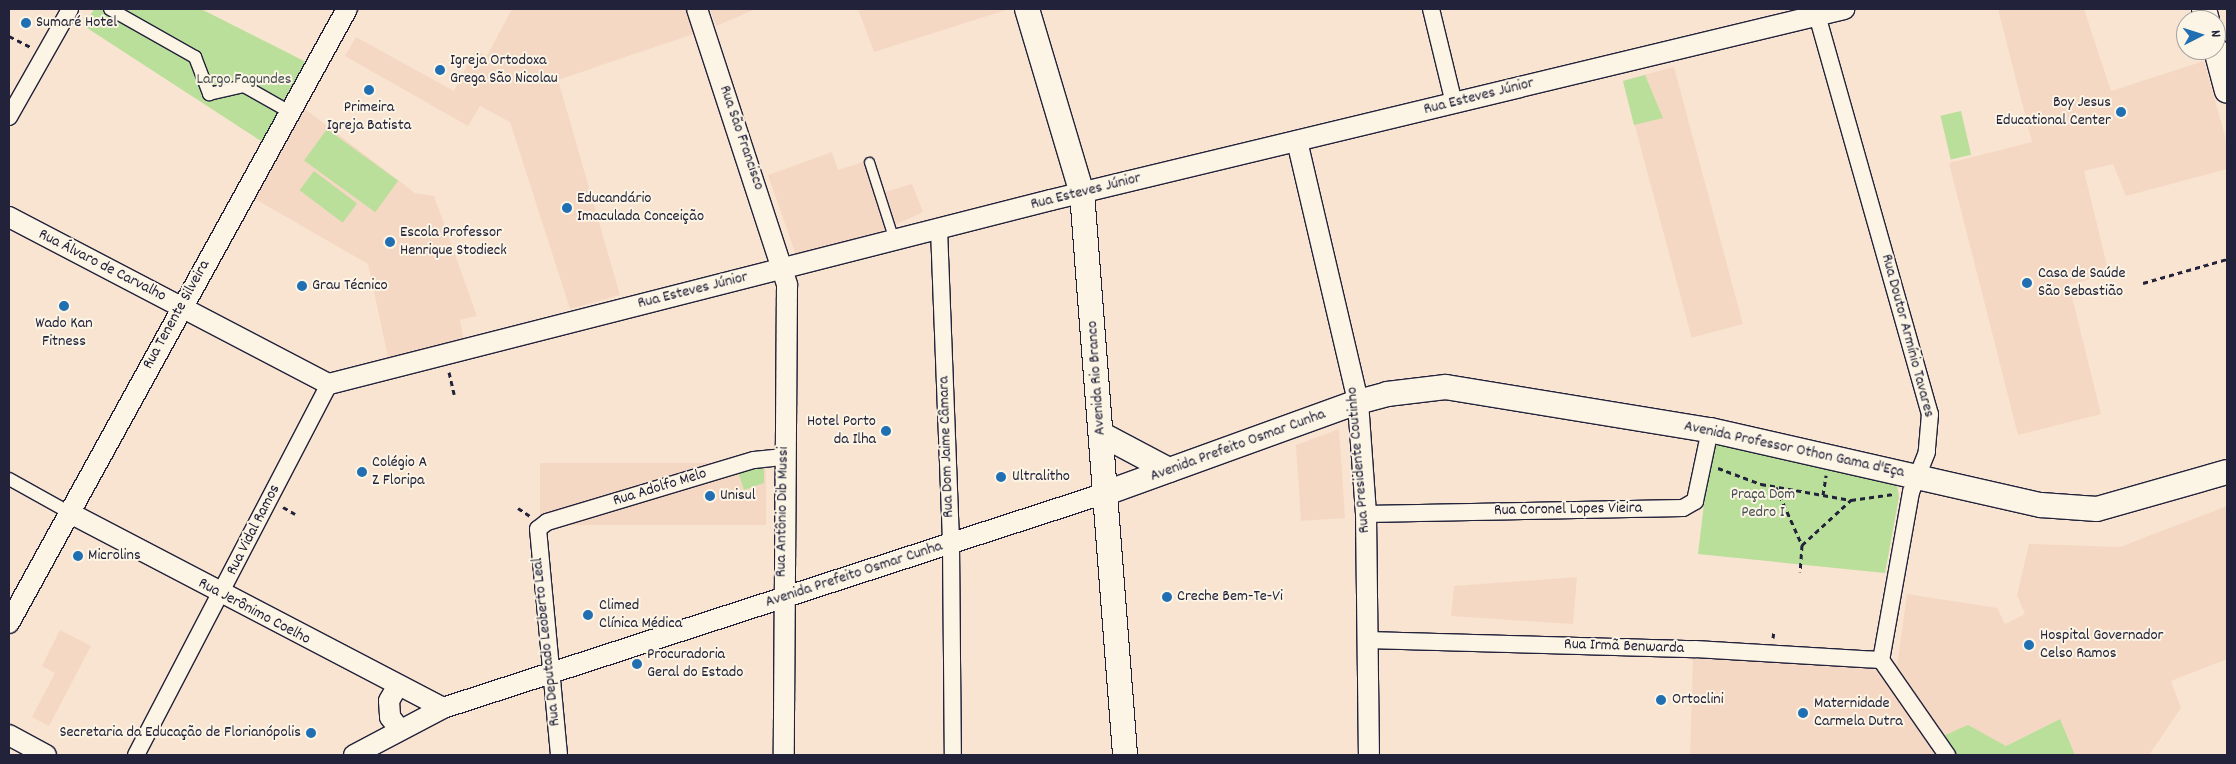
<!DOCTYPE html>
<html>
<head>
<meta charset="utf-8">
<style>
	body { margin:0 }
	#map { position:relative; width:2236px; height:764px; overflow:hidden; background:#f8e4d1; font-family:Dekko,sans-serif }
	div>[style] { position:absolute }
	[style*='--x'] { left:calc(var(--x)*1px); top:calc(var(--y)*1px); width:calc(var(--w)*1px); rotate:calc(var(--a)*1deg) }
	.built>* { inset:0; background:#f5d8c3; transform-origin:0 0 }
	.green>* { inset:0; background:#badf9a; transform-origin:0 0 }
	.path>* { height:3px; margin-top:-1.5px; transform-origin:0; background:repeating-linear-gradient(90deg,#22223b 0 5px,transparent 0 9px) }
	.roads { filter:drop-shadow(1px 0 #22223b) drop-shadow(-1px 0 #22223b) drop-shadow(0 1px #22223b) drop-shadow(0 -1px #22223b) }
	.service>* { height:9px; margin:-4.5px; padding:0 4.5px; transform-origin:4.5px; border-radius:4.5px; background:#fcf5e5 }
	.pedestrian>* { height:12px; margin:-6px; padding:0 6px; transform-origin:6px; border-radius:6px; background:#fcf5e5 }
	.minor>* { height:16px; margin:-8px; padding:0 8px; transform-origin:8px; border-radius:8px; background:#fcf5e5 }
	.tertiary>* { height:20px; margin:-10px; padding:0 10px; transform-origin:10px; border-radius:10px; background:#fcf5e5 }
	.secondary>* { height:24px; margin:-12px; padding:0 12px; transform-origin:12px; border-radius:12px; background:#fcf5e5 }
	.dots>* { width:14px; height:14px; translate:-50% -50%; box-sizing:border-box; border:2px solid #fcf5e5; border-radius:50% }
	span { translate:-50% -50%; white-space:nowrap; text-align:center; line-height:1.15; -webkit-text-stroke:4px #fcf5e5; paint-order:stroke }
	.poi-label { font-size:16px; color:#22223b }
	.left { translate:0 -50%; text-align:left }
	.right { translate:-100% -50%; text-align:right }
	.park-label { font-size:16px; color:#485153 }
	.street-label { font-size:16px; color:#22223b }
	.frame { position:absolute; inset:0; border:10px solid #22223b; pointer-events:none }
	.north { position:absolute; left:2176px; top:10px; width:50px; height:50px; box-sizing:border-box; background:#fcf5e5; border:1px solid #a5a1a1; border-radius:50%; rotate:85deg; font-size:14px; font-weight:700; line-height:20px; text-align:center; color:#22223b }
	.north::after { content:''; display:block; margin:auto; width:18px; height:22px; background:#1f6fb2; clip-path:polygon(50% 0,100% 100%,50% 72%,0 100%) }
</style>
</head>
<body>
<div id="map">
	<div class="built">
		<div style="clip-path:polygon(512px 9px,688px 9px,696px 33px,558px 80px,620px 295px,570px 309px,510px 122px,480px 106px,468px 126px,345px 56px,356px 37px,454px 91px,475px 50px,487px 56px)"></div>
		<div style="clip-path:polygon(710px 9px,756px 9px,716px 26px)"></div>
		<div style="clip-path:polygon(858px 9px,1009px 9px,874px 52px)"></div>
		<div style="clip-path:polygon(1998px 9px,2084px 9px,2111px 91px,2204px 61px,2227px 143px,2227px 169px,2126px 196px,2113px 164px,2084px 171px,2109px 274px,2069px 285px,2101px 414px,2018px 435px,1949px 163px,2032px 142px)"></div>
		<div style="left:1674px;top:67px;width:266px;height:53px;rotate:75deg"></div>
		<div style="clip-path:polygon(305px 109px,415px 193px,434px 196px,477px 316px,460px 320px,464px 341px,388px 357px,368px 264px,255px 199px)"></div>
		<div style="clip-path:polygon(832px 152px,838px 170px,870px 160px,881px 193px,912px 184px,923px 212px,860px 241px,797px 258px,768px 175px)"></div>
		<div style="clip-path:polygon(1339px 429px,1345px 518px,1301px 521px,1296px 445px)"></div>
		<div style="left:766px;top:463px;width:62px;height:226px;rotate:90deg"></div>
		<div style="clip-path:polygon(2227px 506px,2227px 659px,2171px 681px,2181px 708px,2149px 755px,2075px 755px,2060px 719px,2006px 746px,1968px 726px,1943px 736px,1897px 666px,1907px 594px,1997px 608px,2005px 624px,2025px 614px,2017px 595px,2029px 544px,2120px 547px)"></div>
		<div style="clip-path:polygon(1577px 577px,1573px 624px,1451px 616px,1454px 586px)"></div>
		<div style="clip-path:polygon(60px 630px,91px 646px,49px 726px,32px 717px,55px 673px,42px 666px)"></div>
		<div style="clip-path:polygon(1693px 658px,1886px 670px,1941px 755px,1690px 755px)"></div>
	</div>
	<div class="green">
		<div style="clip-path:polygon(94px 9px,201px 9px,308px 63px,264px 143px,84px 26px)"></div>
		<div style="clip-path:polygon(1645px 75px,1663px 118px,1634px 125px,1623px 81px)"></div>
		<div style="left:1961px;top:111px;width:45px;height:21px;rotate:77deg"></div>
		<div style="left:327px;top:129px;width:88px;height:39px;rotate:36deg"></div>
		<div style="left:314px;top:171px;width:54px;height:24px;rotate:37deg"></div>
		<div style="clip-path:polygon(1720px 438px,1887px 477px,1897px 485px,1899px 497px,1885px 573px,1698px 554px,1711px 446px)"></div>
		<div style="clip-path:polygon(764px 465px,764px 483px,744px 490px,738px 472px)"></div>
		<div style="clip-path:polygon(2060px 719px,2075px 755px,1956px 755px,1943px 736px,1968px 725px,2006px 746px)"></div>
	</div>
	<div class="path">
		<div style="--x:9;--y:36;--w:25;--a:27"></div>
		<div style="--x:2143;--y:283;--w:87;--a:-15.9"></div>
		<div style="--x:449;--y:372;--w:23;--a:77"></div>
		<div style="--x:1718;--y:468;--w:46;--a:20.4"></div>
		<div style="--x:1761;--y:484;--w:91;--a:10.1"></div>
		<div style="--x:1851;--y:500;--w:43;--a:-7.9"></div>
		<div style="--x:1776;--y:487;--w:64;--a:65.9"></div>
		<div style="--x:1802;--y:545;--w:27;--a:94"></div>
		<div style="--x:1823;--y:495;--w:20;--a:-81"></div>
		<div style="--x:283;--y:507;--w:14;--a:30"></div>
		<div style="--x:518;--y:508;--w:14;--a:34"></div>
		<div style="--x:1802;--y:545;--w:67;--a:-42.6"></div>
		<div style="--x:1773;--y:638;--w:7;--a:-82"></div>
	</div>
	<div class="roads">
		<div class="service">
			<div style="--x:869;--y:162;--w:82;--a:72.2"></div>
		</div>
		<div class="pedestrian">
			<div style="--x:110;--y:9;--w:98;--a:29.5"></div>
			<div style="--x:195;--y:57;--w:40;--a:69"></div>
			<div style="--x:209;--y:94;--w:36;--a:-13"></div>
			<div style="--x:244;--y:86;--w:53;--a:29.5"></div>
			<div style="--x:9;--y:479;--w:62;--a:29.1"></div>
		</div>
		<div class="minor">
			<div style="--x:1431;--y:9;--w:97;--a:76.3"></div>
			<div style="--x:1817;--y:15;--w:415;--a:74.2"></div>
			<div style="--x:1930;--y:414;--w:38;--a:95"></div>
			<div style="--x:1927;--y:452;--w:43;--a:111.8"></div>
			<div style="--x:1911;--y:492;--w:171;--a:100.1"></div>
			<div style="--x:9;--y:117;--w:124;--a:-60.5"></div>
			<div style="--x:939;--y:229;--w:315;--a:87.8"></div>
			<div style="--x:951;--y:544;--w:211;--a:89.5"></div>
			<div style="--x:1366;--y:514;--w:317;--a:-1.1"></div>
			<div style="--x:1683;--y:508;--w:14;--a:-30"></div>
			<div style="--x:1695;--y:501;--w:73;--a:-78.1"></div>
			<div style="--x:1367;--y:640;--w:328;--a:1.6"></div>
			<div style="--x:1695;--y:649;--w:186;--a:3.4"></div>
			<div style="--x:1881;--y:660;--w:116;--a:55.2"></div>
			<div style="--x:136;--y:755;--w:418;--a:-62.5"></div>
			<div style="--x:559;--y:755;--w:227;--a:-95.3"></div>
			<div style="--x:538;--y:529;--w:11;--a:-38"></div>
			<div style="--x:547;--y:522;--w:216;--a:-16.7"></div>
			<div style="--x:754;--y:460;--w:30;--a:-6"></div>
		</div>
		<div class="tertiary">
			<div style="--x:697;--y:9;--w:290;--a:71.9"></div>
			<div style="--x:787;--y:285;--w:470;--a:90.4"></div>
			<div style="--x:1297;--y:141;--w:268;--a:76.8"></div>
			<div style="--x:1358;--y:402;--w:112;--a:85.9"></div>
			<div style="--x:1366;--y:514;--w:241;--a:89.3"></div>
			<div style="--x:9;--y:217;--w:361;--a:27.6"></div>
			<div style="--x:329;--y:384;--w:745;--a:-14.3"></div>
			<div style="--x:1051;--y:200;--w:816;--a:-13.54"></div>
			<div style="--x:68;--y:512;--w:423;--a:27.6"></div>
			<div style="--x:9;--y:623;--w:701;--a:-61.17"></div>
			<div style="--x:397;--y:687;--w:16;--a:120"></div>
			<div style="--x:389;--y:701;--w:16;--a:86"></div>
			<div style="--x:390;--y:717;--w:16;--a:52"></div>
			<div style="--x:9;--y:735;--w:42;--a:28.4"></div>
			<div style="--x:354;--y:755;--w:101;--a:-27.8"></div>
			<div style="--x:443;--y:708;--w:697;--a:-17.97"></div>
		</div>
		<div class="secondary">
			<div style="--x:1027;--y:9;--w:192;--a:73.4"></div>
			<div style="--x:1082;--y:193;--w:564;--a:85.62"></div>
			<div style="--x:2204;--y:9;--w:11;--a:75"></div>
			<div style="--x:2216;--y:50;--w:42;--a:75"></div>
			<div style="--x:1101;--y:434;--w:77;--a:27.9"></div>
			<div style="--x:1106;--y:493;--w:268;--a:-19.9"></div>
			<div style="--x:1358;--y:402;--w:30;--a:-15"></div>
			<div style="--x:1387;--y:394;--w:59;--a:-6.8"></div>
			<div style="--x:1446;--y:387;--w:267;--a:9.3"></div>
			<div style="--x:1710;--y:430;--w:339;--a:12.8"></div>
			<div style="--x:2041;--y:505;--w:56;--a:4.1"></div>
			<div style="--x:2097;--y:509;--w:135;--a:-15.9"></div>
		</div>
	</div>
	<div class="dots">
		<div style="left:26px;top:23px;background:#1f6fb2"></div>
		<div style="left:440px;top:70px;background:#1f6fb2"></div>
		<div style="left:369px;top:90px;background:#1f6fb2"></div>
		<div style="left:2121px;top:112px;background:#1f6fb2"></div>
		<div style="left:567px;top:208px;background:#1f6fb2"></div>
		<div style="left:390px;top:242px;background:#1f6fb2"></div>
		<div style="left:2027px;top:283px;background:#1f6fb2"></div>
		<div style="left:302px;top:286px;background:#1f6fb2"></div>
		<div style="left:64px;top:306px;background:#1f6fb2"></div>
		<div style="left:886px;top:431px;background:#1f6fb2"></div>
		<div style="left:362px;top:472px;background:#1f6fb2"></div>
		<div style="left:1001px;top:477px;background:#1f6fb2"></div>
		<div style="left:710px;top:496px;background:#1f6fb2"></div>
		<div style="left:78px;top:556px;background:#1f6fb2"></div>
		<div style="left:1167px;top:597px;background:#1f6fb2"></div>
		<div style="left:588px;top:615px;background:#1f6fb2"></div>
		<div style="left:2029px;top:645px;background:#1f6fb2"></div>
		<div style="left:637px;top:664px;background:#1f6fb2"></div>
		<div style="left:1661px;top:700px;background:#1f6fb2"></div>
		<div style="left:1803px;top:713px;background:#1f6fb2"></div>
		<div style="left:311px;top:733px;background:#1f6fb2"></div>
	</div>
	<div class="poi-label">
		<span class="left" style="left:36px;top:23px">Sumaré Hotel</span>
		<span class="left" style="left:450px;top:70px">Igreja Ortodoxa<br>Grega São Nicolau</span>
		<span class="right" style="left:2111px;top:112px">Boy Jesus<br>Educational Center</span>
		<span style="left:369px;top:117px">Primeira<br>Igreja Batista</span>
		<span class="left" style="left:577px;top:208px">Educandário<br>Imaculada Conceição</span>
		<span class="left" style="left:400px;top:242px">Escola Professor<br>Henrique Stodieck</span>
		<span class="left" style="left:2038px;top:283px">Casa de Saúde<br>São Sebastião</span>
		<span class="left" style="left:312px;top:286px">Grau Técnico</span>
		<span style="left:64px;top:333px">Wado Kan<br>Fitness</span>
		<span class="right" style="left:876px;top:431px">Hotel Porto<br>da Ilha</span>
		<span class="left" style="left:372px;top:472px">Colégio A<br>Z Floripa</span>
		<span class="left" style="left:1012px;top:477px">Ultralitho</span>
		<span class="left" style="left:720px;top:496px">Unisul</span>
		<span class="left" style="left:88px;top:556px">Microlins</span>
		<span class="left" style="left:1177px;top:597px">Creche Bem-Te-Vi</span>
		<span class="left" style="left:599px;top:615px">Climed<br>Clínica Médica</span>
		<span class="left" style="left:2040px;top:645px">Hospital Governador<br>Celso Ramos</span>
		<span class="left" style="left:647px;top:664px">Procuradoria<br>Geral do Estado</span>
		<span class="left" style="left:1672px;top:700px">Ortoclini</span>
		<span class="left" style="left:1814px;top:713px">Maternidade<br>Carmela Dutra</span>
		<span class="right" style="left:301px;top:733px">Secretaria da Educação de Florianópolis</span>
	</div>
	<div class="park-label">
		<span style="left:244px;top:80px">Largo Fagundes</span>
		<span style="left:1763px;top:504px">Praça Dom<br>Pedro I</span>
	</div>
	<div class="street-label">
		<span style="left:1479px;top:97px;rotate:-14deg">Rua Esteves Júnior</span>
		<span style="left:741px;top:138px;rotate:71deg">Rua São Francisco</span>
		<span style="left:1086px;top:192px;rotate:-14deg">Rua Esteves Júnior</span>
		<span style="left:102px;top:266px;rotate:27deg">Rua Álvaro de Carvalho</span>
		<span style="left:693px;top:291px;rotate:-14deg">Rua Esteves Júnior</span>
		<span style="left:177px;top:315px;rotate:-61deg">Rua Tenente Silveira</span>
		<span style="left:1907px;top:336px;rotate:75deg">Rua Doutor Armínio Tavares</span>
		<span style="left:1097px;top:378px;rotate:-94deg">Avenida Rio Branco</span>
		<span style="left:1238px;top:446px;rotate:-20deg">Avenida Prefeito Osmar Cunha</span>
		<span style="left:947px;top:447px;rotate:-92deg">Rua Dom Jaime Câmara</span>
		<span style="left:1794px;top:450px;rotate:12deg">Avenida Professor Othon Gama d'Eça</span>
		<span style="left:1359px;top:460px;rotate:-95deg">Rua Presidente Coutinho</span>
		<span style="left:660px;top:488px;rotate:-17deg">Rua Adolfo Melo</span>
		<span style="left:1568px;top:510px;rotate:-1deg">Rua Coronel Lopes Vieira</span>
		<span style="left:783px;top:512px;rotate:-89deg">Rua Antônio Dib Mussi</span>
		<span style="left:254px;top:530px;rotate:-63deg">Rua Vidal Ramos</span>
		<span style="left:854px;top:575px;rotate:-18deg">Avenida Prefeito Osmar Cunha</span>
		<span style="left:254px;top:612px;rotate:28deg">Rua Jerônimo Coelho</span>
		<span style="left:547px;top:642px;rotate:-96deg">Rua Deputado Leoberto Leal</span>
		<span style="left:1624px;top:647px;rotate:2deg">Rua Irmã Benwarda</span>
	</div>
	<div class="frame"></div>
	<div class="north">N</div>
</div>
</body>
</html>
